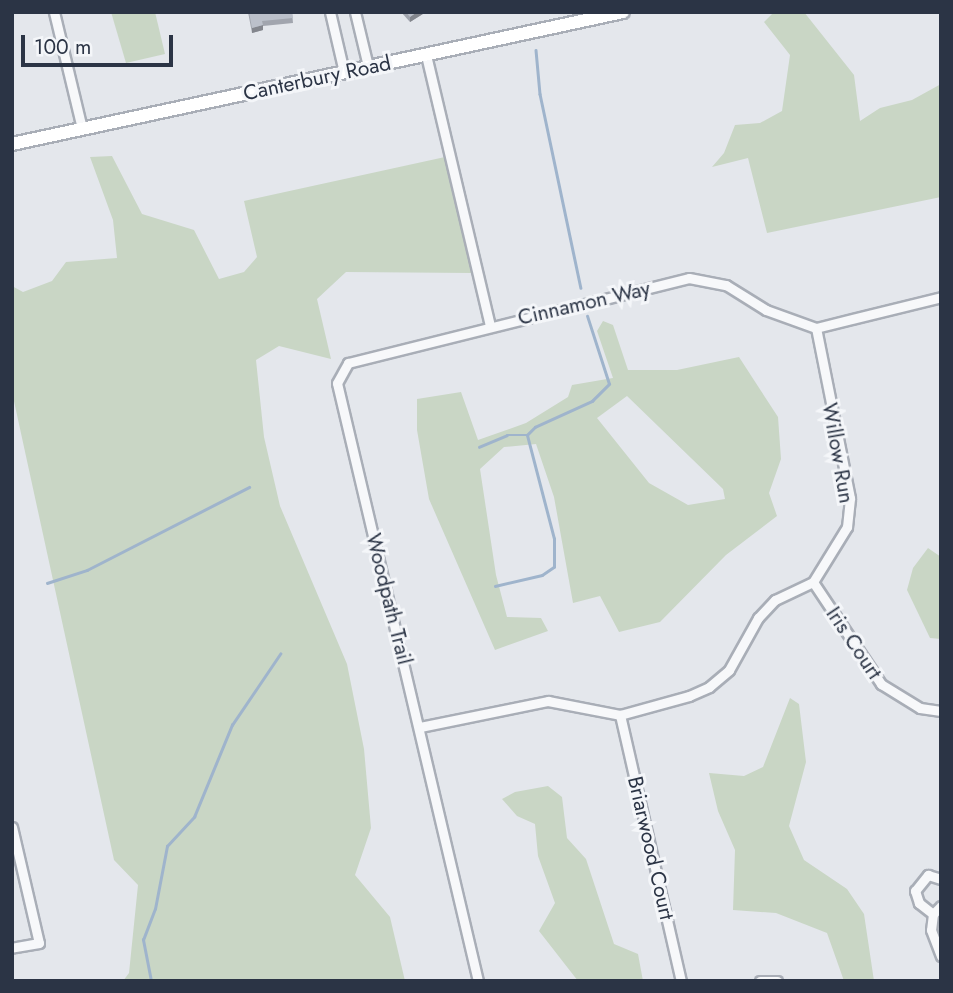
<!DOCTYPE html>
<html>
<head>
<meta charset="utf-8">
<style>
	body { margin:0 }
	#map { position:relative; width:953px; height:993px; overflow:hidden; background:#e4e7ec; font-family:Jost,sans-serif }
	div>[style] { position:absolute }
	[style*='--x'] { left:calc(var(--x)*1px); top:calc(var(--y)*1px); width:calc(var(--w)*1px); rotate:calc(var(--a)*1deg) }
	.green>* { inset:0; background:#c9d6c5 }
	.stream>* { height:2.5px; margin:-1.25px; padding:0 1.25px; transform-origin:1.25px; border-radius:1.25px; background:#9fb4cc }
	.roads { filter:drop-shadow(2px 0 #a9aeb7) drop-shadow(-2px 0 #a9aeb7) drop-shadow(0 2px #a9aeb7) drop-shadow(0 -2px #a9aeb7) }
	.street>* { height:9px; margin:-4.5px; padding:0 4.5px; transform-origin:4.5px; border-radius:4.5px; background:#f7f8fa }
	.secondary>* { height:12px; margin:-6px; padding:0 6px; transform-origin:6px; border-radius:6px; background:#fff }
	.wall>* { inset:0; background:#a1a5ae }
	.shaded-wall>* { inset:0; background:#83868d }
	.building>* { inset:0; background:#bbc0ca }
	span { translate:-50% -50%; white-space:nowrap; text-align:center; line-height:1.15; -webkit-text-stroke:6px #f4f6f9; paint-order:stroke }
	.street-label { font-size:21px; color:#2b3445 }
	.frame { position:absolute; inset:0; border:14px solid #2b3445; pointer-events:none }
	.scale { position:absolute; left:21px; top:35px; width:152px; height:32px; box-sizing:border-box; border:4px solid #2b3445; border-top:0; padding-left:9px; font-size:21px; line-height:24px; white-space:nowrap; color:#2b3445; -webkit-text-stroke:5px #f4f6f9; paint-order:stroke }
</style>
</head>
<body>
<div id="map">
	<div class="green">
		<div style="clip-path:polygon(111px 12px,155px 12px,165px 54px,126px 63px)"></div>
		<div style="clip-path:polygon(804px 12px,854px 75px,860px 121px,880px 108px,912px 100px,941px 84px,941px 197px,767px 233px,748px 158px,712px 167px,724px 153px,735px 125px,760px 123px,782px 111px,790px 55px,764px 22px,774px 12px)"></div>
		<div style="clip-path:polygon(112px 156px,142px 214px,194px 230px,219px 279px,244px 272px,257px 257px,244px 201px,445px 157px,472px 273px,346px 272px,317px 299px,331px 359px,279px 346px,256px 360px,264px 437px,280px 506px,347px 664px,364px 749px,371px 828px,355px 875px,390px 917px,405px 981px,123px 981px,129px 973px,138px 885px,114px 860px,12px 392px,12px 286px,23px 292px,52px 281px,66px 262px,117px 258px,113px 220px,90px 157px)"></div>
		<div style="clip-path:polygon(evenodd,603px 321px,613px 325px,628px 370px,677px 370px,739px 357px,778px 417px,781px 459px,769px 493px,777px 516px,726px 555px,660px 622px,619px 632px,600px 596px,573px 603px,554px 497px,536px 444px,504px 447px,480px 469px,496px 575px,507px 617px,541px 618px,548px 631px,495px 650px,429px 499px,417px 430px,417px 399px,461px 392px,478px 440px,526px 423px,568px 397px,572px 385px,613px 378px,597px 331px,603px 321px,627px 396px,723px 489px,725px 499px,688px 505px,649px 483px,597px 418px,627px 396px)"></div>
		<div style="clip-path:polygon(928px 548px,941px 557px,941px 639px,930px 638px,907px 590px,913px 568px)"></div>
		<div style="clip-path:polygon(790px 698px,799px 704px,806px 762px,789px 826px,804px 860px,847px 889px,864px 914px,874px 981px,844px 981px,827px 933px,776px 913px,733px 910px,735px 850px,718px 811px,709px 773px,744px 776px,763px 767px)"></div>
		<div style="clip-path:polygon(548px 786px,562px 797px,567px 838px,586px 859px,614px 944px,638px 954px,643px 981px,578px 981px,539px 931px,555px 903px,538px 856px,535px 824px,517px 816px,502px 799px,515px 792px)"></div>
	</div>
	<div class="stream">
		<div style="--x:536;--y:50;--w:44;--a:84.8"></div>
		<div style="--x:540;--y:94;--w:198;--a:78.1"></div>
		<div style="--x:479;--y:447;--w:30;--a:-23"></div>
		<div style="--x:507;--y:435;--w:20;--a:0"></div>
		<div style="--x:47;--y:583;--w:42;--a:-18"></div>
		<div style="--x:87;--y:570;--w:182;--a:-27.1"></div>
		<div style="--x:495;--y:586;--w:48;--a:-13.2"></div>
		<div style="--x:542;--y:575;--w:14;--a:-34"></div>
		<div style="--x:554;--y:567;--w:28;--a:-90"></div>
		<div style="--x:554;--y:539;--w:107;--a:-104.6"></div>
		<div style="--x:527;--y:435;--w:11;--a:-45"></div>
		<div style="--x:535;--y:427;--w:63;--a:-24.5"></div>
		<div style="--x:592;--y:401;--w:24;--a:-45"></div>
		<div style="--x:609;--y:384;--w:71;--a:-107.9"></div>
		<div style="--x:151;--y:981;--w:42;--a:-101"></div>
		<div style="--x:143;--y:940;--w:33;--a:-69"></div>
		<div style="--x:155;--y:909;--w:64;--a:-79.2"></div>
		<div style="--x:167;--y:846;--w:40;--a:-47"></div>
		<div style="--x:194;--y:817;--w:100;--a:-67.6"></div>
		<div style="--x:232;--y:725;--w:86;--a:-55.9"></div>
	</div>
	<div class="roads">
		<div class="street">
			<div style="--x:54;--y:12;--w:120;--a:76.5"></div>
			<div style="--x:330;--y:12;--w:62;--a:76.9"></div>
			<div style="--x:355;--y:12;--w:56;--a:76.5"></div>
			<div style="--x:426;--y:55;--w:277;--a:76.7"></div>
			<div style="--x:813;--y:582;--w:123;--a:56.3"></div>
			<div style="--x:881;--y:684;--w:46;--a:31.6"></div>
			<div style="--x:920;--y:708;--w:21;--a:8"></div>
			<div style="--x:620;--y:715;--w:273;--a:77.1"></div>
			<div style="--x:420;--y:727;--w:131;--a:-11.5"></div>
			<div style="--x:548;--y:701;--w:73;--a:11"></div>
			<div style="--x:620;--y:715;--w:72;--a:-15.4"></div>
			<div style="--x:689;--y:696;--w:22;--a:-24"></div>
			<div style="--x:709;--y:687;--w:26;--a:-40"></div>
			<div style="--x:729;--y:670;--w:60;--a:-60.9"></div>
			<div style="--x:758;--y:618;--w:25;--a:-47"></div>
			<div style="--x:775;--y:600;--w:42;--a:-25.3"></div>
			<div style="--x:813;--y:582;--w:65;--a:-58.3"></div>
			<div style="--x:847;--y:527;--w:29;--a:-84"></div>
			<div style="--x:850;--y:498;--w:173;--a:-101.3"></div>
			<div style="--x:12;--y:827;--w:119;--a:76.9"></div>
			<div style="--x:39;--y:943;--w:27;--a:170"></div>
			<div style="--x:941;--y:906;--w:11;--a:135"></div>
			<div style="--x:933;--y:914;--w:16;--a:97"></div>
			<div style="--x:931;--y:930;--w:28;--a:69"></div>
			<div style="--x:933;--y:914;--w:18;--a:-142"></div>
			<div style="--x:919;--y:903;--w:13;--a:-108"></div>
			<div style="--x:915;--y:891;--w:21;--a:-51"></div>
			<div style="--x:928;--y:875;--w:14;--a:17"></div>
			<div style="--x:478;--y:981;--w:614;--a:-103.27"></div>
			<div style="--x:337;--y:383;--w:23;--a:-61"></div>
			<div style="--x:348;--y:363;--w:351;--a:-14"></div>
			<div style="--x:689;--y:278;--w:38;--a:11"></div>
			<div style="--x:726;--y:285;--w:47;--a:32"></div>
			<div style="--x:766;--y:310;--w:53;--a:19.8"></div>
			<div style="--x:816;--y:328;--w:129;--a:-13.9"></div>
			<div style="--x:760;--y:981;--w:17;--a:0"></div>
		</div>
		<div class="secondary">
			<div style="--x:12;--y:144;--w:625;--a:-12.19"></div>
		</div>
	</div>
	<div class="wall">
		<div style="clip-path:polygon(248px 12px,292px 12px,293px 23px,263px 26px,263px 30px,252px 33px)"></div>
		<div style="clip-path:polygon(401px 12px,426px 12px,410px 22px)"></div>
	</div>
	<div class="shaded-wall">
		<div style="clip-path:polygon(417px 12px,426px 12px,410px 22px,410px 17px)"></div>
		<div style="clip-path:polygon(263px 25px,263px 30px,252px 33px,252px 28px)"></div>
	</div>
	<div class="building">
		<div style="clip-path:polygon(249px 12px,292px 12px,293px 18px,262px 21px,263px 25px,252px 28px)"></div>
		<div style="clip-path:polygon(406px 12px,417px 12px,410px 17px)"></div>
	</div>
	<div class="street-label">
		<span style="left:317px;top:78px;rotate:-12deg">Canterbury Road</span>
		<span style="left:584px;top:303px;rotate:-13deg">Cinnamon Way</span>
		<span style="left:838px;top:453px;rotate:80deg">Willow Run</span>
		<span style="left:389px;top:599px;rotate:76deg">Woodpath Trail</span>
		<span style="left:854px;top:643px;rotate:56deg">Iris Court</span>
		<span style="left:651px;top:848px;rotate:77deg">Briarwood Court</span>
	</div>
	<div class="frame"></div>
	<div class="scale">100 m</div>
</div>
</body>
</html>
